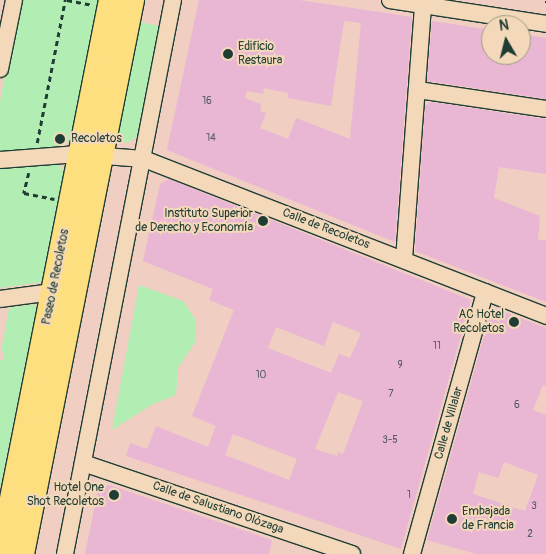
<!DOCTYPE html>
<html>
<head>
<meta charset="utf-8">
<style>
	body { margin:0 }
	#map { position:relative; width:546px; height:554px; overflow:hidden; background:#f0cec2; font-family:Pangolin,sans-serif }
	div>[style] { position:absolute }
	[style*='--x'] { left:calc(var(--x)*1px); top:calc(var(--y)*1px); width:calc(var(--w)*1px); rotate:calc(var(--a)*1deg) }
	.green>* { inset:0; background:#b2eeb4 }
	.building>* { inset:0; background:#e9b6d4 }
	.path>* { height:2.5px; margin-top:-1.25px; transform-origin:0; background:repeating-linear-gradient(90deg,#1f3d34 0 5px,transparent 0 9px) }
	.roads { filter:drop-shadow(1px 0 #1f3d34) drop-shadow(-1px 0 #1f3d34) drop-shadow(0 1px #1f3d34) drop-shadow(0 -1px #1f3d34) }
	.minor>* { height:16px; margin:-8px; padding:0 8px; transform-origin:8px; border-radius:8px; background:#f3d9ba }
	.highway>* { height:24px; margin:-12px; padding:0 12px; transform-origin:12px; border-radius:12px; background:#fedf80 }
	.dots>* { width:14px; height:14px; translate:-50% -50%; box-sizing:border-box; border:2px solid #f3d9ba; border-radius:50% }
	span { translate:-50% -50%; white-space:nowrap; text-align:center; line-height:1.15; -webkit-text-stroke:4px #f3d9ba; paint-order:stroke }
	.number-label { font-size:10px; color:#525b5c }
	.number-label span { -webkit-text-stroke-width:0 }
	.poi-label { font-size:12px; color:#1f3d34 }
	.left { translate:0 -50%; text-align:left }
	.right { translate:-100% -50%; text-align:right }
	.street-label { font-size:12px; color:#1f3d34 }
	.north { position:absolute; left:481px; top:15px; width:50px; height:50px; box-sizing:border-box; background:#f3d9ba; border:1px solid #9e9b84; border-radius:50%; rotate:352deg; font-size:14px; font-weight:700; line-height:20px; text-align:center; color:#1f3d34 }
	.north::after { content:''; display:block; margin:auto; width:18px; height:22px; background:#1f3d34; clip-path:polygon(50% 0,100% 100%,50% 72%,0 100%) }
</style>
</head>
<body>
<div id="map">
	<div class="green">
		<div style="clip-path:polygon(20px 0,100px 0,70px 141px,62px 146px,0 152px,0 101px)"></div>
		<div style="clip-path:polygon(140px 22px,159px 26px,138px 136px,129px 142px,119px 143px,116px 139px)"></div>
		<div style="clip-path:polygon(53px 163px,62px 167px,64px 176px,43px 282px,0 288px,0 169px)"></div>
		<div style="clip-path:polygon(139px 285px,183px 301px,196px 320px,196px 341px,178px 368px,176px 395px,153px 404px,112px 430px)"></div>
		<div style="clip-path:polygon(35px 304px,37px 308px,0 489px,0 360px,3px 360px,4px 352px,1px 351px,9px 308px)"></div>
	</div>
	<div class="building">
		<div style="clip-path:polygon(evenodd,199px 0,299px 0,412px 17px,395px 242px,167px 150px,199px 0,344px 21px,361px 23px,350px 139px,296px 118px,288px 139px,260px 128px,266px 113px,260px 111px,261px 104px,245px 98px,247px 91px,263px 94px,264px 88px,288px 93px,288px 98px,331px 106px,344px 21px)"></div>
		<div style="clip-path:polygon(432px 21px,491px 30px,491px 55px,521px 55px,521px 34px,546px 38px,546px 99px,427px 81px)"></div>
		<div style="clip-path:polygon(431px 102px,546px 119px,546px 174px,499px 167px,494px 198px,540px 216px,538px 240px,546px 240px,546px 302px,415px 251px,425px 106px)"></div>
		<div style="clip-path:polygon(evenodd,169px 179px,471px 300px,401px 549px,126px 456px,130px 443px,147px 449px,156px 426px,208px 447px,216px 426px,192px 416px,234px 310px,209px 300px,213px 289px,143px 261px,160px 184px,169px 179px,333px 322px,361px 333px,350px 358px,339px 354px,331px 373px,268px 348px,276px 327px,324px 346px,333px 322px,169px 179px,338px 392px,363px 401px,343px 454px,338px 452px,337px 456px,315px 449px,338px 392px,169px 179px,233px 434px,297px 459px,289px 480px,225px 455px,233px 434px)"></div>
		<div style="clip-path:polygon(evenodd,492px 307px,546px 328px,546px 386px,543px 385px,533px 410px,546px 415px,546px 554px,476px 554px,427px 540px,492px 307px,504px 462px,538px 475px,525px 511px,473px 494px,479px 472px,498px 478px,504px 462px)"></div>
		<div style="clip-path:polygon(109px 485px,272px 540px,269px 554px,85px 554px,98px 491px)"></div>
	</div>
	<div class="path">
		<div style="--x:67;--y:0;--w:25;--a:11"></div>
		<div style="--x:545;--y:2;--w:1;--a:0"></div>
		<div style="--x:37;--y:143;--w:146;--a:-78.9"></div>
		<div style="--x:29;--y:173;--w:21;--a:104"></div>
		<div style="--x:24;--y:193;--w:31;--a:11"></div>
	</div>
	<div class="roads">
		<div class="minor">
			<div style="--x:390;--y:0;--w:158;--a:8.7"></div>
			<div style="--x:0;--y:69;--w:70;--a:-78.5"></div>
			<div style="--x:418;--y:90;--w:129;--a:8.4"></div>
			<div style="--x:0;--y:160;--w:78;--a:-4.4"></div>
			<div style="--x:78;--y:154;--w:66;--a:4.3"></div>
			<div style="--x:144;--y:159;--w:432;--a:21.3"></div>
			<div style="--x:404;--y:259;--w:255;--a:-85.7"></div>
			<div style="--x:0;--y:299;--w:52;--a:-7.7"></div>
			<div style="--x:83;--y:463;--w:284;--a:18.7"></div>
			<div style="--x:65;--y:554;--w:564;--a:-78.97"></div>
			<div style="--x:412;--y:554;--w:272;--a:-74.4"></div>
		</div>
		<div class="highway">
			<div style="--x:1;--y:554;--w:565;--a:-78.77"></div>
			<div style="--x:22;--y:554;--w:565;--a:-78.77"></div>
		</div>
	</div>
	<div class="dots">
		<div style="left:228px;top:54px;background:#1f3d34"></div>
		<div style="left:60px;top:139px;background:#1f3d34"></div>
		<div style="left:263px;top:221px;background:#1f3d34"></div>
		<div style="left:514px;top:322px;background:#1f3d34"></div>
		<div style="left:114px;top:495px;background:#1f3d34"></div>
		<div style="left:452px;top:519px;background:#1f3d34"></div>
	</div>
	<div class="number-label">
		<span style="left:207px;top:102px">16</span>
		<span style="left:211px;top:139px">14</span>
		<span style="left:437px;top:347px">11</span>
		<span style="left:400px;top:366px">9</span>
		<span style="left:261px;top:376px">10</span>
		<span style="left:391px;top:395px">7</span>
		<span style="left:517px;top:406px">6</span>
		<span style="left:390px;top:441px">3-5</span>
		<span style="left:409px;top:496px">1</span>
		<span style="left:534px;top:507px">3</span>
		<span style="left:530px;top:535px">2</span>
	</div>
	<div class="poi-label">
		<span class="left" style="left:238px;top:54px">Edificio<br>Restaura</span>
		<span class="left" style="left:71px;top:139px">Recoletos</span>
		<span class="right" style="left:253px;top:221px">Instituto Superior<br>de Derecho y Economía</span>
		<span class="right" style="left:504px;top:322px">AC Hotel<br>Recoletos</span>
		<span class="right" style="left:104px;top:495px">Hotel One<br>Shot Recoletos</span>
		<span class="left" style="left:462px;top:519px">Embajada<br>de Francia</span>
	</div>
	<div class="street-label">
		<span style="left:326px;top:229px;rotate:21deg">Calle de Recoletos</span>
		<span style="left:56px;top:277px;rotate:-79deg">Paseo de Recoletos</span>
		<span style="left:449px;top:423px;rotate:-74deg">Calle de Villalar</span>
		<span style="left:218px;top:508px;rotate:19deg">Calle de Salustiano Olózaga</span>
	</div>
	<div class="north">N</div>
</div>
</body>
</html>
